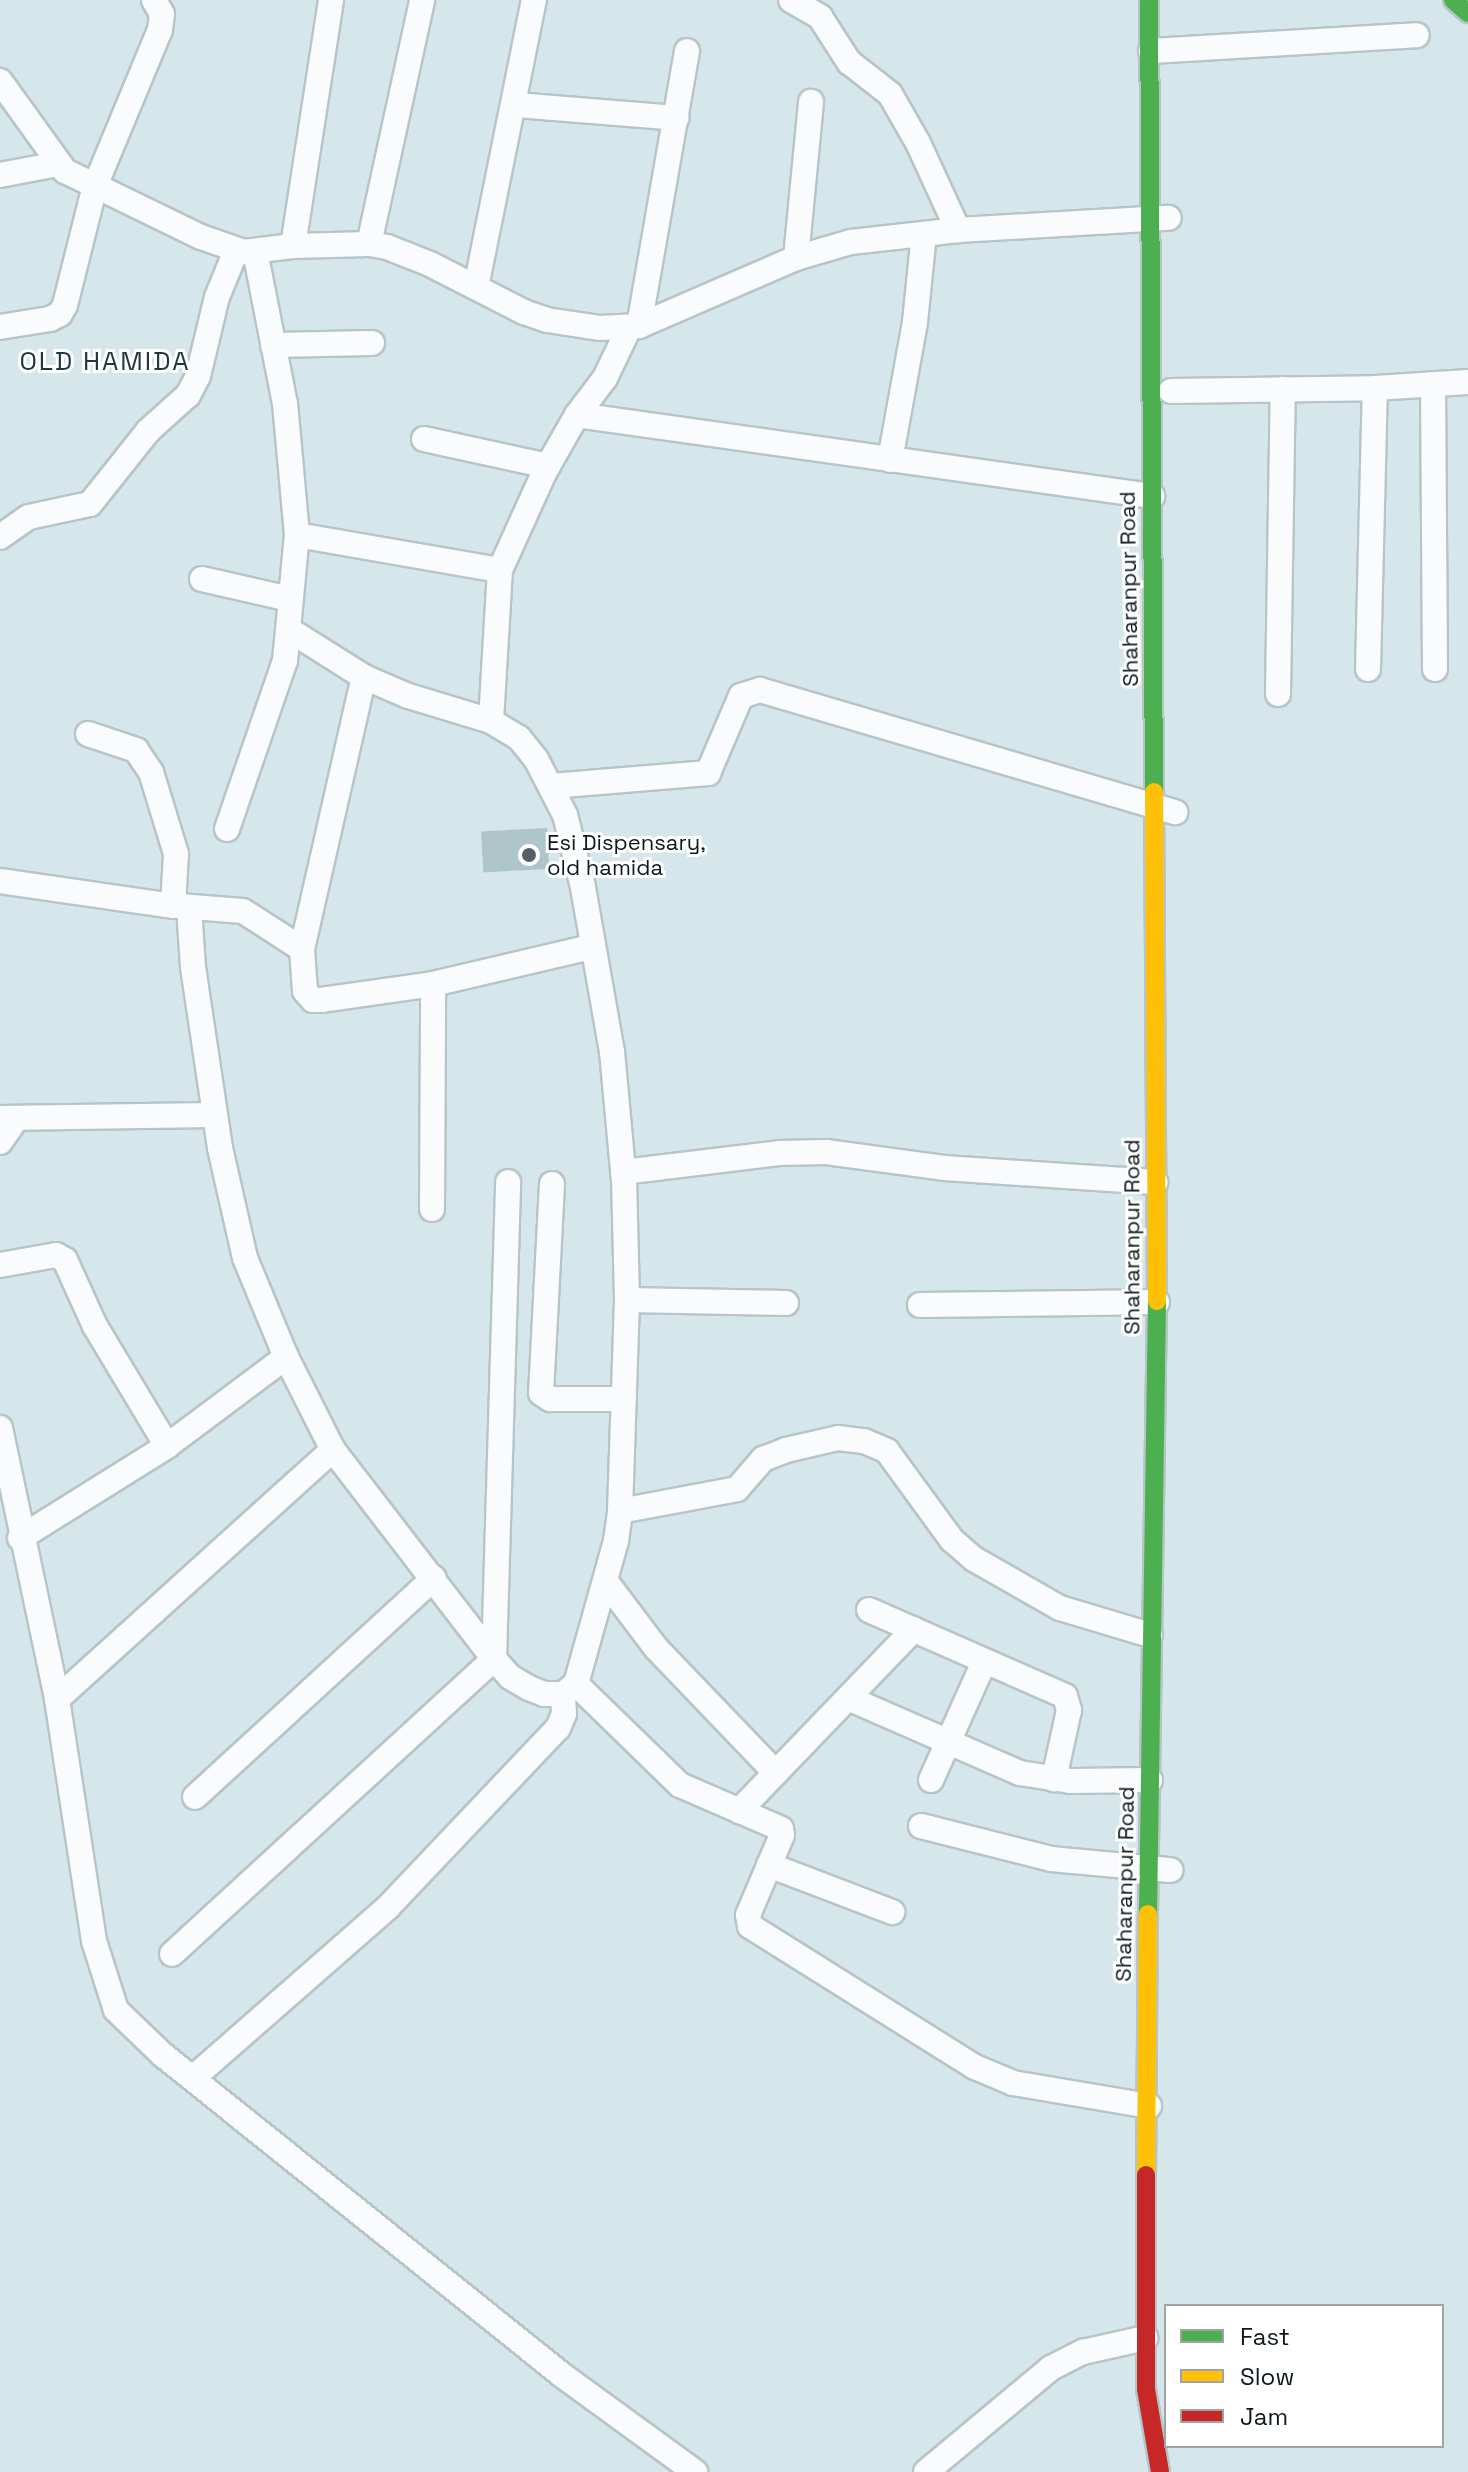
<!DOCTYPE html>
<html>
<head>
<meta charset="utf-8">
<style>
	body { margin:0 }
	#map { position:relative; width:1468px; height:2472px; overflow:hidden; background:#d6e7ec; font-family:"Space Grotesk",sans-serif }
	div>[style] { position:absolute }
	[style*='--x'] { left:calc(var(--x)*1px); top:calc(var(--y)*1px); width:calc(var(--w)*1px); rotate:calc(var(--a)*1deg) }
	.building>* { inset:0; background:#aec5ca; transform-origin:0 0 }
	.roads { filter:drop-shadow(2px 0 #b7c4c8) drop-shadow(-2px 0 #b7c4c8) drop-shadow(0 2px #b7c4c8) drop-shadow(0 -2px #b7c4c8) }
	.street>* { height:24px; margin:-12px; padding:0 12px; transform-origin:12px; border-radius:12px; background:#f9fbfc }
	.fast>* { height:18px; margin:-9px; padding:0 9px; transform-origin:9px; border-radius:9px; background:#4caf50 }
	.slow>* { height:18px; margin:-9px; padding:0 9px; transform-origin:9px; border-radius:9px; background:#ffc107 }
	.jam>* { height:18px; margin:-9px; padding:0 9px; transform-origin:9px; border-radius:9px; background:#c62828 }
	.dots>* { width:22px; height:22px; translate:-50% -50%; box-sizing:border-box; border:4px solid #fff; border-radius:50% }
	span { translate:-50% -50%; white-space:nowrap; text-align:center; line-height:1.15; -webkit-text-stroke:6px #fff; paint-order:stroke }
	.street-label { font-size:22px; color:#0e191c }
	.poi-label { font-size:22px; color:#0e191c }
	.left { translate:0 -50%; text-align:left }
	.quarter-label { font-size:26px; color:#1e383e; letter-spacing:2px }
	.legend { position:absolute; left:1164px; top:2304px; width:280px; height:144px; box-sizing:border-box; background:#fff; border:2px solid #9fa3a4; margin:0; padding:10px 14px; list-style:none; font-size:24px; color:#0e191c }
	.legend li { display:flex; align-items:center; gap:16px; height:40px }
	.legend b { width:40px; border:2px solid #9fa3a4 }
</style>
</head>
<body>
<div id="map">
	<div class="building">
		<div style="left:547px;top:828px;width:41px;height:66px;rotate:87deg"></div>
	</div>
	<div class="roads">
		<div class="street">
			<div style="--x:791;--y:0;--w:34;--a:30"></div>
			<div style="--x:820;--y:17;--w:54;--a:57.2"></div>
			<div style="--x:849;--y:62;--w:52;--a:38"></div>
			<div style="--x:890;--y:94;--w:56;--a:60.3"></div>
			<div style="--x:918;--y:143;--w:96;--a:65.3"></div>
			<div style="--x:1151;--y:51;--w:266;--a:-3.4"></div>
			<div style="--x:0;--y:81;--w:111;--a:54.2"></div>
			<div style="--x:65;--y:171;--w:151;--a:25.9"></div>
			<div style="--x:201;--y:237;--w:46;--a:19.2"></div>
			<div style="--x:244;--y:252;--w:49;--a:-7"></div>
			<div style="--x:293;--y:246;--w:76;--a:-1.5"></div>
			<div style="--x:369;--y:244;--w:18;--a:9"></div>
			<div style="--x:387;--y:247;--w:46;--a:21.6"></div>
			<div style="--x:430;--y:264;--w:106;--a:27.1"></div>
			<div style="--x:524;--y:312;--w:24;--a:19"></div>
			<div style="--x:547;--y:320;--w:54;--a:8.6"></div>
			<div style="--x:600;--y:328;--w:39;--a:-3"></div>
			<div style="--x:639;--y:326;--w:171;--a:-23.4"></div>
			<div style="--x:796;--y:258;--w:57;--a:-16.2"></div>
			<div style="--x:851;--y:242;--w:108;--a:-6.4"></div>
			<div style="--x:958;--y:230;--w:211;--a:-3.3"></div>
			<div style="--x:516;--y:105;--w:161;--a:4.6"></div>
			<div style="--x:0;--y:175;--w:59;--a:-10.7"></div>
			<div style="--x:369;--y:244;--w:250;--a:-77.7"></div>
			<div style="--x:293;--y:246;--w:249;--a:-81.2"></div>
			<div style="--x:796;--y:258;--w:157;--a:-84.5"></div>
			<div style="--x:476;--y:287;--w:293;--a:-78.6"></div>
			<div style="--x:639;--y:326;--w:279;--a:-80.1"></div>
			<div style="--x:0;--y:327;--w:51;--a:-9.1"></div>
			<div style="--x:50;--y:319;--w:11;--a:-27"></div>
			<div style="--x:60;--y:314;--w:10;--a:-61"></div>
			<div style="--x:65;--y:305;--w:123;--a:-75.9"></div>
			<div style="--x:95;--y:186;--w:169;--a:-67.4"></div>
			<div style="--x:160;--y:30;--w:16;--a:-83"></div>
			<div style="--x:162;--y:14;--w:16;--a:-120"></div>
			<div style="--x:273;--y:345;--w:99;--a:-1.2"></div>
			<div style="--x:1433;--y:384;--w:285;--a:89.6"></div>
			<div style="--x:1171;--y:391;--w:204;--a:-0.8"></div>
			<div style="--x:1375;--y:388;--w:93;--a:-3.7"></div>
			<div style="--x:577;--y:415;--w:581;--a:8.02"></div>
			<div style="--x:424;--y:439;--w:127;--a:12.3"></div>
			<div style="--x:890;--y:460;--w:140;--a:-79.7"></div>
			<div style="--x:915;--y:322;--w:88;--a:-84.2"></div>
			<div style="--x:297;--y:535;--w:206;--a:9.8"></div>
			<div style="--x:0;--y:537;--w:35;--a:-35"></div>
			<div style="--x:29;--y:517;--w:62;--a:-12"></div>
			<div style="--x:90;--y:504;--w:93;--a:-51.5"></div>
			<div style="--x:148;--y:431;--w:54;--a:-42"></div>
			<div style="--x:188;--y:395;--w:21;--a:-62"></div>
			<div style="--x:198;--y:376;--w:81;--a:-76.5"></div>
			<div style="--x:217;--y:297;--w:50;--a:-67.6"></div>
			<div style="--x:202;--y:579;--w:90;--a:12.8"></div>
			<div style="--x:1368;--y:669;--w:281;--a:-88.6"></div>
			<div style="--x:1278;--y:694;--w:305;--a:-89.1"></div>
			<div style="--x:491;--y:721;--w:151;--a:-86.6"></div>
			<div style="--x:500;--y:570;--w:109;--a:-65.6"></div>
			<div style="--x:545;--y:471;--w:64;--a:-60.3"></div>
			<div style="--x:577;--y:415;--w:46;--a:-52.9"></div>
			<div style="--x:605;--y:378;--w:53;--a:-64.4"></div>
			<div style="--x:88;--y:734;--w:51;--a:18.4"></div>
			<div style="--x:136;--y:750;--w:27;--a:56"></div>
			<div style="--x:151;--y:772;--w:86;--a:73"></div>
			<div style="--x:176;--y:854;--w:52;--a:93.3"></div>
			<div style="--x:551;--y:786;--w:158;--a:-4.7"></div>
			<div style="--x:708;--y:773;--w:84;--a:-66.8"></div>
			<div style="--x:741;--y:696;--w:20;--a:-18"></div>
			<div style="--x:760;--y:690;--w:433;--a:16.4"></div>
			<div style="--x:227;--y:829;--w:178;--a:-71"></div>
			<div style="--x:285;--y:661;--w:127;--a:-84.6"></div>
			<div style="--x:297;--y:535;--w:132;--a:-95.2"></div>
			<div style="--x:285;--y:404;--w:156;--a:-101.1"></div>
			<div style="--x:0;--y:881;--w:169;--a:8.2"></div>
			<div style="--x:167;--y:905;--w:76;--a:4.5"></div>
			<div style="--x:243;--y:911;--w:70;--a:32.8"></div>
			<div style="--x:302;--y:949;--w:279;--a:-77.2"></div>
			<div style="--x:189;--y:907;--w:60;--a:86.2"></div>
			<div style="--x:193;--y:967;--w:183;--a:81.5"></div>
			<div style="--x:220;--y:1148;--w:113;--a:77.2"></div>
			<div style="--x:245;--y:1258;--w:107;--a:67.5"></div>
			<div style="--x:286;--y:1357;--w:104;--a:63.2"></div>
			<div style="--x:333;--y:1450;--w:264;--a:52.4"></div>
			<div style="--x:494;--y:1659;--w:24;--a:48"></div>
			<div style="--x:510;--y:1677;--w:22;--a:30"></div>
			<div style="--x:529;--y:1688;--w:16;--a:22"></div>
			<div style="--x:544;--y:1694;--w:19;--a:0"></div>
			<div style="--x:563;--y:1694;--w:16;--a:-38"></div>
			<div style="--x:576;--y:1684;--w:148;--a:-74.4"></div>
			<div style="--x:616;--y:1541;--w:30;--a:-82"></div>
			<div style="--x:620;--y:1511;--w:211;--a:-88.1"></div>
			<div style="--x:627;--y:1300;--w:119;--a:-91.4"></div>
			<div style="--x:624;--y:1181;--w:130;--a:-95.3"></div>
			<div style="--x:612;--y:1052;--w:168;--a:-100"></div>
			<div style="--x:583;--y:887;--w:74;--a:-104"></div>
			<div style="--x:565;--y:815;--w:63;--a:-117.4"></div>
			<div style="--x:536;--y:759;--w:27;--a:-129"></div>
			<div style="--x:519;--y:738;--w:33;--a:-149"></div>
			<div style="--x:491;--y:721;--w:87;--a:-163.2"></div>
			<div style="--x:408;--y:696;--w:48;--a:-156.6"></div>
			<div style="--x:364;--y:677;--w:86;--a:-147.8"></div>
			<div style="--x:302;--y:949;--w:42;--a:85.9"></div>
			<div style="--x:305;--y:991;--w:12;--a:48"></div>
			<div style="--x:313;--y:1000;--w:8;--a:0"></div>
			<div style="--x:321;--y:1000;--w:113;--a:-8.1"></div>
			<div style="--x:433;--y:984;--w:162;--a:-13.2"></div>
			<div style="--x:0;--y:1118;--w:215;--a:-0.8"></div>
			<div style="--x:0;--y:1142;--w:29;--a:-55"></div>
			<div style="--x:623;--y:1172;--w:157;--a:-6.9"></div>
			<div style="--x:779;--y:1153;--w:47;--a:-1.2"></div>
			<div style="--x:826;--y:1152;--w:119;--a:7.7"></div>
			<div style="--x:944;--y:1168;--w:212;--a:3.8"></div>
			<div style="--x:552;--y:1184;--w:209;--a:93"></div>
			<div style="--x:541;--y:1393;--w:11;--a:34"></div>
			<div style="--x:550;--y:1399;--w:74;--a:0"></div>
			<div style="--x:432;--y:1209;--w:225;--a:-89.7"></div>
			<div style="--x:0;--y:1265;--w:57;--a:-10.1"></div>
			<div style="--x:56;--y:1255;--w:10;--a:29"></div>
			<div style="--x:65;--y:1260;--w:72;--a:65.6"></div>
			<div style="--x:95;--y:1326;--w:140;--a:59"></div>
			<div style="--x:627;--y:1300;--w:159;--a:1.1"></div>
			<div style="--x:920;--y:1305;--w:237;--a:-0.7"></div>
			<div style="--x:0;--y:1428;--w:277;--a:78.1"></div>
			<div style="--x:57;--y:1699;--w:245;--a:81.3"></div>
			<div style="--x:94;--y:1941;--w:72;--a:72.3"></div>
			<div style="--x:116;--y:2010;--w:65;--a:43.8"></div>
			<div style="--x:163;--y:2055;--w:511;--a:38.73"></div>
			<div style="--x:562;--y:2375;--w:165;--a:36.1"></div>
			<div style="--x:620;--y:1511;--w:119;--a:-10.6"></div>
			<div style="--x:737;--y:1489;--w:40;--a:-49"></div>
			<div style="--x:763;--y:1459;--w:25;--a:-21"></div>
			<div style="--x:786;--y:1450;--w:53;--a:-13"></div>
			<div style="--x:838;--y:1438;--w:26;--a:7"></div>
			<div style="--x:864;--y:1441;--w:25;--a:23"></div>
			<div style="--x:887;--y:1451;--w:110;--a:53.9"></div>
			<div style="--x:952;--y:1540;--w:29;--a:41"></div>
			<div style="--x:974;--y:1559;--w:99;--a:29.7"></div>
			<div style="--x:1060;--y:1608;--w:94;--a:16.7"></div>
			<div style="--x:20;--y:1538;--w:173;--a:-32"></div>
			<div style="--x:167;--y:1446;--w:149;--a:-36.8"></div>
			<div style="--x:607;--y:1583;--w:81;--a:53"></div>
			<div style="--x:656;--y:1648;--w:173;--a:46.2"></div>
			<div style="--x:869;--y:1610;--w:214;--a:23.7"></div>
			<div style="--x:1065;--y:1696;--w:15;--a:74"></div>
			<div style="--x:1069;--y:1710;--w:71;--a:102.3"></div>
			<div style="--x:576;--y:1684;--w:145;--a:44.2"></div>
			<div style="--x:680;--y:1785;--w:110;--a:23.5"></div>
			<div style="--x:781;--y:1829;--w:6;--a:81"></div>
			<div style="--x:782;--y:1835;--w:87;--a:113"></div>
			<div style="--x:748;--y:1915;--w:11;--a:80"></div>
			<div style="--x:750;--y:1926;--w:266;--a:32.1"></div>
			<div style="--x:975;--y:2067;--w:41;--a:22.8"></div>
			<div style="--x:1013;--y:2083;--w:138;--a:9.6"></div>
			<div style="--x:848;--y:1698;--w:188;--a:23.6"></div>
			<div style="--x:1020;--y:1773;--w:52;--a:8.9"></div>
			<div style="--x:1071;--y:1781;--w:79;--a:-0.7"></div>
			<div style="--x:57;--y:1699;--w:372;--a:-42.1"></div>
			<div style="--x:931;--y:1780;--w:129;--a:-65.8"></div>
			<div style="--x:195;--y:1797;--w:324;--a:-42.5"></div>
			<div style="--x:739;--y:1811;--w:252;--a:-46.1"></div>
			<div style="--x:921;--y:1826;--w:134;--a:14.2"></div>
			<div style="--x:1051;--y:1859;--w:120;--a:5.3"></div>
			<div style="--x:769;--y:1865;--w:132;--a:20.9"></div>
			<div style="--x:172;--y:1954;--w:437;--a:-42.5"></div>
			<div style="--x:494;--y:1659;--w:477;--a:-88.3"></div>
			<div style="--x:194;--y:2077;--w:258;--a:-41.2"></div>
			<div style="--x:388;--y:1907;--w:247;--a:-46.5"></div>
			<div style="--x:558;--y:1728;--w:15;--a:-67"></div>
			<div style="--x:564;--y:1714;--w:20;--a:-93"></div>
			<div style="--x:926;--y:2472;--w:163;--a:-39.8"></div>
			<div style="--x:1051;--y:2368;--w:36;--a:-27"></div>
			<div style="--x:1083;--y:2352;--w:64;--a:-12.7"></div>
		</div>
		<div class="fast">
			<div style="--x:1149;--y:0;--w:792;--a:89.64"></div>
			<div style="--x:1453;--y:0;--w:20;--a:41"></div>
			<div style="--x:1148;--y:1914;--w:613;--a:-89.16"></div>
		</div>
		<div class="slow">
			<div style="--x:1154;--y:792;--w:509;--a:89.66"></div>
			<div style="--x:1146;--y:2175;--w:261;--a:-89.6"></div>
		</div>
		<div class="jam">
			<div style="--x:1146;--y:2175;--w:214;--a:90"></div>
			<div style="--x:1146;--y:2389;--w:84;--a:80.4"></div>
		</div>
	</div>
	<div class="dots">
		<div style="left:529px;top:855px;background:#546165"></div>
	</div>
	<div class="street-label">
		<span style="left:1129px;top:589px;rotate:-91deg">Shaharanpur Road</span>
		<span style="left:1132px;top:1237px;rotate:-90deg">Shaharanpur Road</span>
		<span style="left:1125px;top:1884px;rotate:-89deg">Shaharanpur Road</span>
	</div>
	<div class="poi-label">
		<span class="left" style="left:547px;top:855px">Esi Dispensary,<br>old hamida</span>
	</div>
	<div class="quarter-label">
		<span style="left:105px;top:362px">OLD HAMIDA</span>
	</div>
	<ul class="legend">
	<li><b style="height:10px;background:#4caf50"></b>Fast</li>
	<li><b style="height:10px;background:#ffc107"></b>Slow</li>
	<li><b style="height:10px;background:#c62828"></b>Jam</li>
	</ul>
</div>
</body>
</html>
